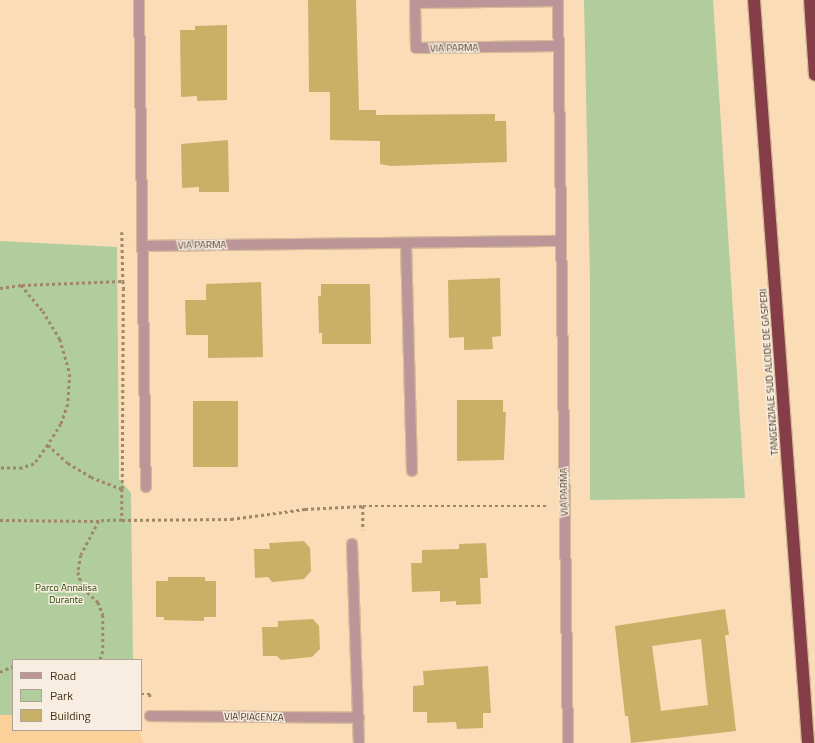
<!DOCTYPE html>
<html>
<head>
<meta charset="utf-8">
<style>
	body { margin:0 }
	#map { position:relative; width:815px; height:743px; overflow:hidden; background:#fadcb7; font-family:"Titillium Web",sans-serif }
	div>[style] { position:absolute }
	[style*='--x'] { left:calc(var(--x)*1px); top:calc(var(--y)*1px); width:calc(var(--w)*1px); rotate:calc(var(--a)*1deg) }
	.built>* { inset:0; background:#fcd199 }
	.green>* { inset:0; background:#b1cd9e }
	.building>* { inset:0; background:#c8b167; transform-origin:0 0 }
	.path>* { height:2.5px; margin-top:-1.25px; transform-origin:0; background:repeating-linear-gradient(90deg,#9f8767 0 3px,transparent 0 6px) }
	.roads { filter:drop-shadow(1px 0 #d6ba97) drop-shadow(-1px 0 #d6ba97) drop-shadow(0 1px #d6ba97) drop-shadow(0 -1px #d6ba97) }
	.minor>* { height:10px; margin:-5px; padding:0 5px; transform-origin:5px; border-radius:5px; background:#bb9699 }
	.highway>* { height:12px; margin:-6px; padding:0 6px; transform-origin:6px; border-radius:6px; background:#853e48 }
	span { translate:-50% -50%; white-space:nowrap; text-align:center; line-height:1.15; -webkit-text-stroke:3px #f7ede1; paint-order:stroke }
	.street-label { font-size:10px; color:#473419 }
	.park-label { font-size:10px; color:#254403 }
	.legend { position:absolute; left:12px; top:659px; width:130px; height:72px; box-sizing:border-box; background:#f7ede1; border:1px solid #b1a391; margin:0; padding:5px 7px; list-style:none; font-size:12px; color:#473419 }
	.legend li { display:flex; align-items:center; gap:8px; height:20px }
	.legend b { width:20px; border:1px solid #b1a391 }
</style>
</head>
<body>
<div id="map">
	<div class="built">
		<div style="clip-path:polygon(0 715px,13px 715px,13px 730px,139px 730px,143px 743px,0 743px)"></div>
	</div>
	<div class="green">
		<div style="clip-path:polygon(584px 0,713px 0,745px 498px,590px 500px,590px 281px)"></div>
		<div style="clip-path:polygon(0 241px,117px 247px,119px 479px,131px 493px,133px 660px,13px 660px,13px 715px,0 715px)"></div>
	</div>
	<div class="building">
		<div style="clip-path:polygon(308px 0,356px 0,359px 110px,376px 110px,376px 115px,495px 114px,495px 121px,506px 121px,507px 162px,391px 166px,380px 164px,380px 141px,330px 140px,330px 92px,309px 92px)"></div>
		<div style="clip-path:polygon(227px 25px,227px 100px,197px 101px,197px 96px,181px 97px,180px 30px,195px 30px,195px 26px)"></div>
		<div style="clip-path:polygon(228px 140px,229px 192px,199px 192px,199px 187px,182px 188px,181px 144px)"></div>
		<div style="clip-path:polygon(500px 278px,501px 336px,492px 337px,493px 349px,464px 350px,464px 337px,449px 338px,448px 280px)"></div>
		<div style="clip-path:polygon(261px 282px,263px 357px,208px 358px,208px 335px,186px 335px,185px 300px,206px 300px,206px 284px)"></div>
		<div style="clip-path:polygon(321px 284px,370px 284px,371px 344px,322px 344px,322px 333px,319px 333px,318px 296px,321px 296px)"></div>
		<div style="clip-path:polygon(457px 400px,503px 400px,503px 412px,506px 412px,504px 460px,457px 461px)"></div>
		<div style="left:193px;top:401px;width:45px;height:66px"></div>
		<div style="clip-path:polygon(304px 541px,310px 548px,311px 571px,304px 579px,272px 582px,268px 577px,255px 578px,254px 549px,270px 549px,269px 543px)"></div>
		<div style="clip-path:polygon(486px 543px,488px 578px,480px 578px,481px 604px,456px 605px,456px 601px,440px 602px,440px 591px,412px 592px,411px 563px,422px 563px,422px 550px,459px 549px,459px 544px)"></div>
		<div style="clip-path:polygon(168px 577px,205px 577px,205px 581px,216px 581px,216px 617px,204px 617px,204px 621px,164px 620px,164px 617px,156px 617px,156px 581px,168px 581px)"></div>
		<div style="clip-path:polygon(evenodd,725px 609px,729px 635px,725px 635px,736px 731px,631px 743px,628px 716px,625px 716px,615px 626px,725px 609px,701px 639px,708px 705px,661px 711px,652px 646px,701px 639px)"></div>
		<div style="clip-path:polygon(313px 619px,319px 626px,320px 649px,312px 657px,281px 660px,277px 656px,263px 656px,262px 627px,278px 627px,278px 621px)"></div>
		<div style="clip-path:polygon(488px 666px,491px 713px,483px 713px,483px 728px,457px 729px,456px 722px,427px 723px,427px 712px,413px 712px,413px 686px,424px 685px,423px 671px)"></div>
	</div>
	<div class="path">
		<div style="--x:122;--y:232;--w:49;--a:88.8"></div>
		<div style="--x:22;--y:285;--w:101;--a:-2.3"></div>
		<div style="--x:123;--y:281;--w:8;--a:83"></div>
		<div style="--x:0;--y:288;--w:21;--a:-8"></div>
		<div style="--x:21;--y:285;--w:34;--a:50"></div>
		<div style="--x:43;--y:311;--w:33;--a:59"></div>
		<div style="--x:60;--y:339;--w:36;--a:74"></div>
		<div style="--x:70;--y:374;--w:30;--a:94"></div>
		<div style="--x:68;--y:404;--w:21;--a:109"></div>
		<div style="--x:61;--y:424;--w:25;--a:122"></div>
		<div style="--x:48;--y:445;--w:24;--a:126"></div>
		<div style="--x:34;--y:464;--w:13;--a:162"></div>
		<div style="--x:22;--y:468;--w:22;--a:180"></div>
		<div style="--x:48;--y:445;--w:27;--a:42"></div>
		<div style="--x:68;--y:463;--w:27;--a:31"></div>
		<div style="--x:91;--y:477;--w:33;--a:21"></div>
		<div style="--x:122;--y:489;--w:31;--a:90"></div>
		<div style="--x:122;--y:520;--w:23;--a:178"></div>
		<div style="--x:99;--y:521;--w:38;--a:118"></div>
		<div style="--x:81;--y:555;--w:17;--a:100"></div>
		<div style="--x:78;--y:572;--w:17;--a:73"></div>
		<div style="--x:83;--y:588;--w:21;--a:43"></div>
		<div style="--x:98;--y:602;--w:14;--a:69"></div>
		<div style="--x:103;--y:615;--w:36;--a:90"></div>
		<div style="--x:103;--y:651;--w:9;--a:108"></div>
		<div style="--x:122;--y:489;--w:200;--a:-89.7"></div>
		<div style="--x:363;--y:506;--w:24;--a:90"></div>
		<div style="--x:0;--y:520;--w:99;--a:0.6"></div>
		<div style="--x:122;--y:520;--w:109;--a:-0.5"></div>
		<div style="--x:231;--y:519;--w:75;--a:-7.7"></div>
		<div style="--x:305;--y:509;--w:58;--a:-3"></div>
		<div style="--x:363;--y:506;--w:184;--a:0"></div>
		<div style="--x:34;--y:660;--w:1;--a:0"></div>
		<div style="--x:0;--y:672;--w:14;--a:-25"></div>
		<div style="--x:141;--y:694;--w:9;--a:0"></div>
		<div style="--x:150;--y:694;--w:5;--a:90"></div>
	</div>
	<div class="roads">
		<div class="minor">
			<div style="--x:139;--y:0;--w:487;--a:89.2"></div>
			<div style="--x:558;--y:0;--w:743;--a:89.23"></div>
			<div style="--x:558;--y:1;--w:143;--a:179.2"></div>
			<div style="--x:415;--y:3;--w:45;--a:88.7"></div>
			<div style="--x:416;--y:48;--w:142;--a:-0.8"></div>
			<div style="--x:406;--y:243;--w:228;--a:88.5"></div>
			<div style="--x:142;--y:246;--w:419;--a:-0.7"></div>
			<div style="--x:352;--y:544;--w:199;--a:88"></div>
			<div style="--x:150;--y:716;--w:209;--a:0.5"></div>
		</div>
		<div class="highway">
			<div style="--x:754;--y:0;--w:745;--a:85.84"></div>
			<div style="--x:810;--y:0;--w:75;--a:86.2"></div>
		</div>
	</div>
	<div class="street-label">
		<span style="left:454px;top:48px;rotate:-1deg">VIA PARMA</span>
		<span style="left:202px;top:245px;rotate:-1deg">VIA PARMA</span>
		<span style="left:769px;top:372px;rotate:-94deg">TANGENZIALE SUD ALCIDE DE GASPERI</span>
		<span style="left:564px;top:492px;rotate:-91deg">VIA PARMA</span>
		<span style="left:254px;top:717px;rotate:1deg">VIA PIACENZA</span>
	</div>
	<div class="park-label">
		<span style="left:66px;top:593px">Parco Annalisa<br>Durante</span>
	</div>
	<ul class="legend">
	<li><b style="height:5px;background:#bb9699"></b>Road</li>
	<li><b style="height:11px;background:#b1cd9e"></b>Park</li>
	<li><b style="height:11px;background:#c8b167"></b>Building</li>
	</ul>
</div>
</body>
</html>
